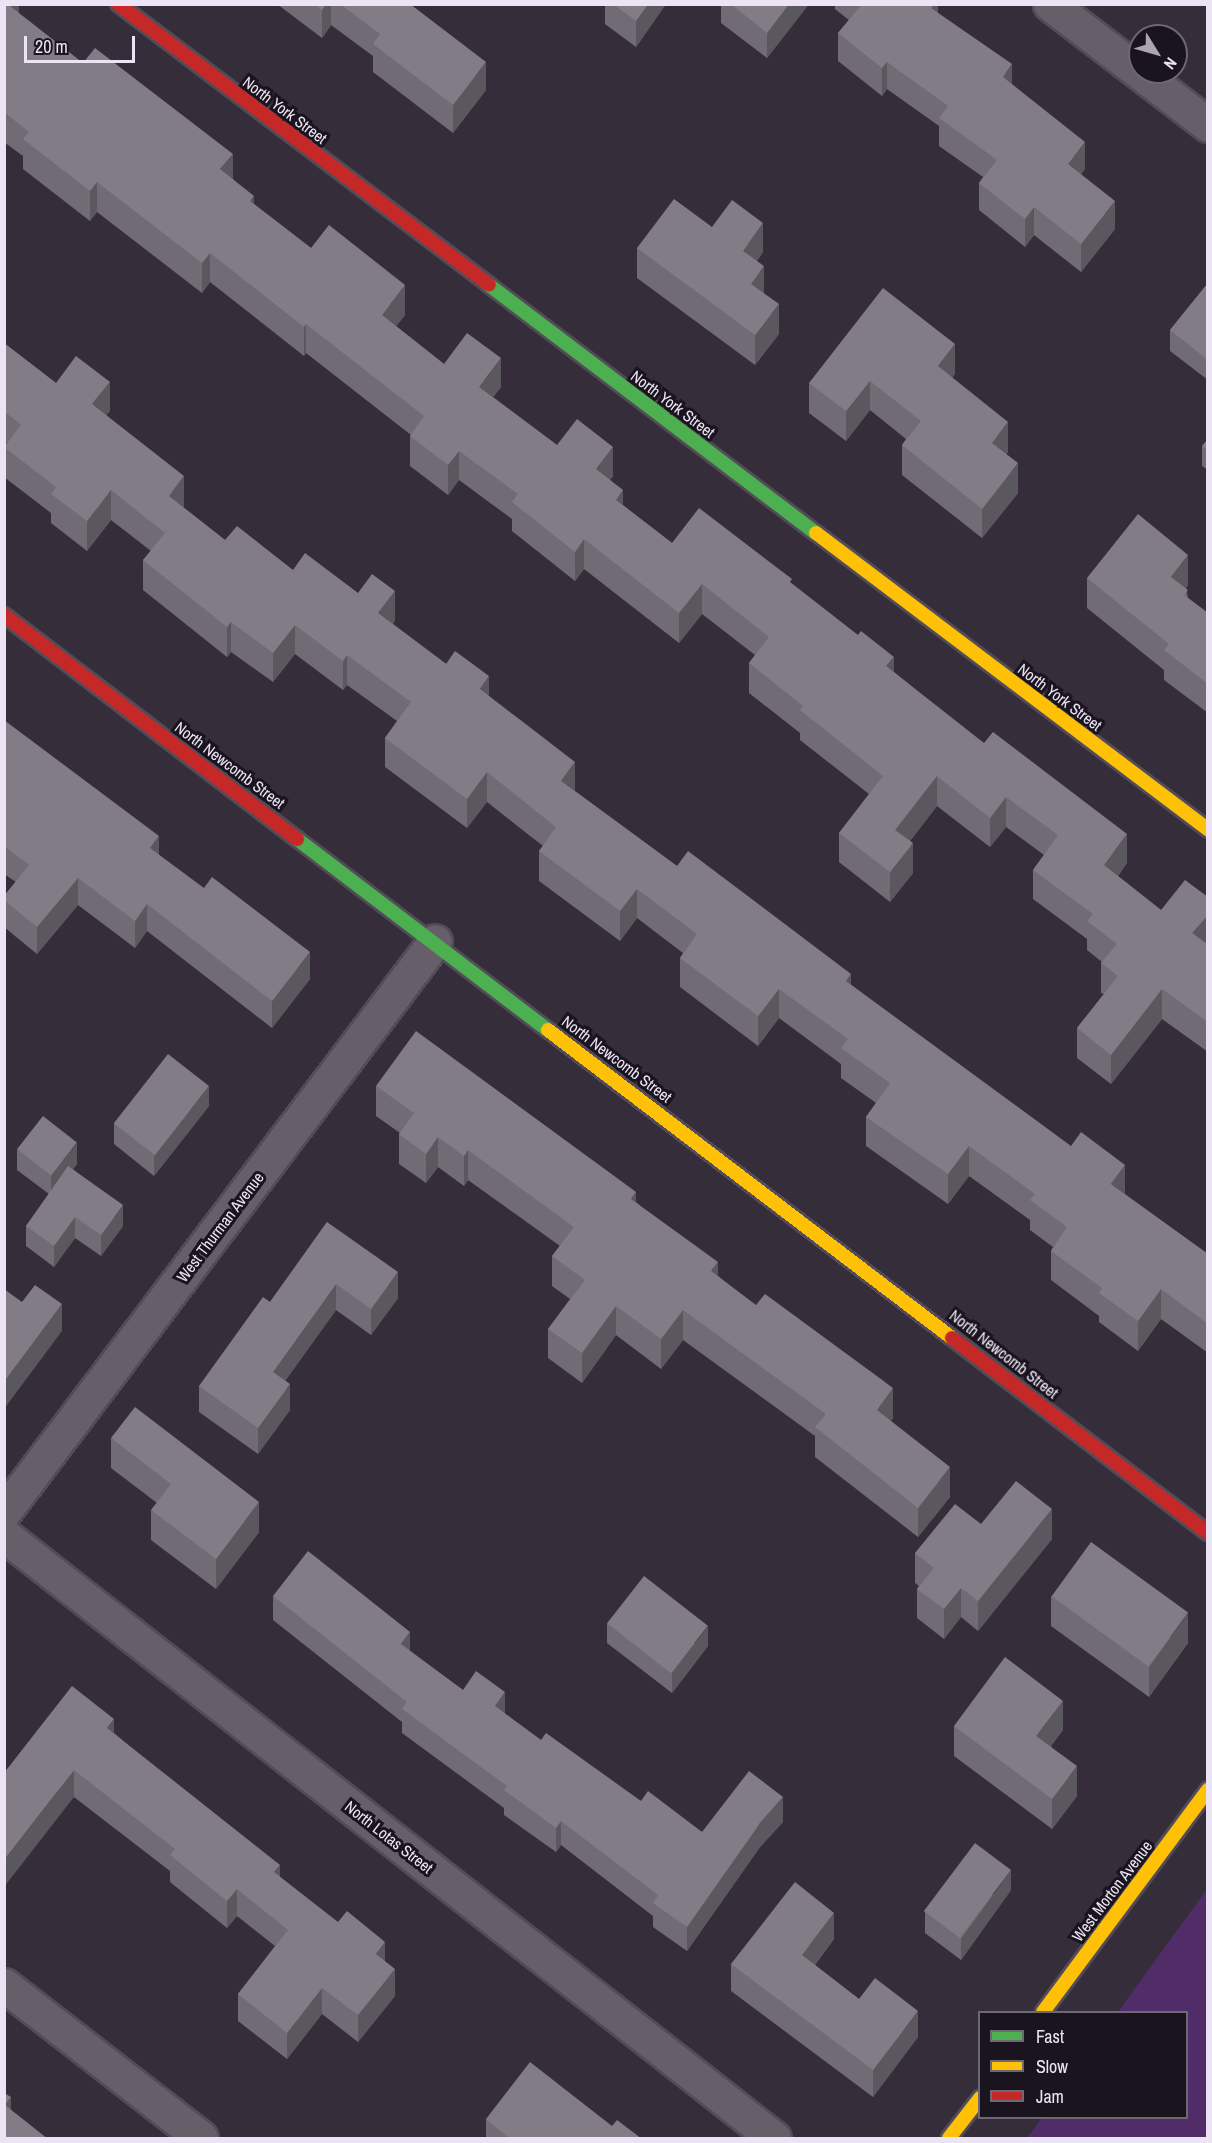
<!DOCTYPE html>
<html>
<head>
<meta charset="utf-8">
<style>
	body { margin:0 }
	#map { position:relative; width:1212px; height:2143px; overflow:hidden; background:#352e3a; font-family:"Archivo Narrow",sans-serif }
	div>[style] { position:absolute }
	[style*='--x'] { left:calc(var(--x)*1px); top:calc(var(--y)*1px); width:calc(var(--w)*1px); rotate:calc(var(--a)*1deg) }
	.green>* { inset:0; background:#502d68 }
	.roads { filter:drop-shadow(2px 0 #524c58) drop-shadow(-2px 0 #524c58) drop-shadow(0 2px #524c58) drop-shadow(0 -2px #524c58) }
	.street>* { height:33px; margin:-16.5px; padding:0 16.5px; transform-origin:16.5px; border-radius:16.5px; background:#665f6a }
	.fast>* { height:14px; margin:-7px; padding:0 7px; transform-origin:7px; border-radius:7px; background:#4caf50 }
	.slow>* { height:14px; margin:-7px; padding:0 7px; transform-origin:7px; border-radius:7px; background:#ffc107 }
	.jam>* { height:14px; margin:-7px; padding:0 7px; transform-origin:7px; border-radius:7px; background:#c62828 }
	.wall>* { inset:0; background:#706b74 }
	.shaded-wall>* { inset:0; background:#5b575e }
	.building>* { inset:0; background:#827c87; transform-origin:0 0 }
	span { translate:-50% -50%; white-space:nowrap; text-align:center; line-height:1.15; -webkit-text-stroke:6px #1a141f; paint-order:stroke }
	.street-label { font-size:16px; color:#ece4f4 }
	.frame { position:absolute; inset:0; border:6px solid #ece4f4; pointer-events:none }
	.legend { position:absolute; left:978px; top:2011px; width:210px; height:108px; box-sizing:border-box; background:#1a141f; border:2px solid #6e6774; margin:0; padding:8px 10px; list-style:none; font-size:18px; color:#ece4f4 }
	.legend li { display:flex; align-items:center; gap:12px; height:30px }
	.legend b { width:30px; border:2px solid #6e6774 }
	.north { position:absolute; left:1128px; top:24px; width:60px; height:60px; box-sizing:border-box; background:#1a141f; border:2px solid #6e6774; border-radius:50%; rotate:127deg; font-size:16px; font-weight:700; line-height:24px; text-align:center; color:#ece4f4 }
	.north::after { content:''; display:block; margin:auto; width:21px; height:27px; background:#aca4b3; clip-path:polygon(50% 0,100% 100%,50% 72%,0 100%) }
	.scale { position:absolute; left:24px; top:36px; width:111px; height:27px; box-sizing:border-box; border:3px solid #ece4f4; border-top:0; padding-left:8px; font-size:18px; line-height:21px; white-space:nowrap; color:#ece4f4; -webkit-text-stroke:4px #1a141f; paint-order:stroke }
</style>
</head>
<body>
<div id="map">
	<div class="green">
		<div style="clip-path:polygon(1207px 1889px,1207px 2138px,1027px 2138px,1042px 2118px,1186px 2118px,1186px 2012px,1118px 2012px)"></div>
	</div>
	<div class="roads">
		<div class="street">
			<div style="--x:1050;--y:4;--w:199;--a:37.4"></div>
			<div style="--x:4;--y:1512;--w:715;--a:-52.95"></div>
			<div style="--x:4;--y:1535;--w:978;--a:38.07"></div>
			<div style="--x:4;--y:1985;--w:249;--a:37.8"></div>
		</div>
		<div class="fast">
			<div style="--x:489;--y:285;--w:410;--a:37.2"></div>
			<div style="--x:297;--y:839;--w:315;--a:37.3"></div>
		</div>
		<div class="slow">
			<div style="--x:816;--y:533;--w:492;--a:37.1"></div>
			<div style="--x:548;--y:1030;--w:508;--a:37.32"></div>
			<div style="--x:1043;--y:2012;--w:277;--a:-53.4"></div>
			<div style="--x:949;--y:2138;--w:51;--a:-52.2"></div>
		</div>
		<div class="jam">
			<div style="--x:118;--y:4;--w:465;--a:37.1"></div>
			<div style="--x:4;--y:615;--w:369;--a:37.4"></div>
			<div style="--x:952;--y:1338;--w:322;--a:37.3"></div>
		</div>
	</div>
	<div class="wall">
		<div style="clip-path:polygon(4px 4px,19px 4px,19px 14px,233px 179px,254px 204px,311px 248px,405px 315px,396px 326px,444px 364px,501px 387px,493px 397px,557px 445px,613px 476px,610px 480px,623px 505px,672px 543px,792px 584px,894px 672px,1127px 863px,1118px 876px,1161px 910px,1208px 897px,1208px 1052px,1162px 1019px,1111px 1084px,1077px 1058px,1077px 1028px,1104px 994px,1101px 993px,1101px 963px,1102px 962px,1087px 950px,1087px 939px,1033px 899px,1033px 870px,1044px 855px,1006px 827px,990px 847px,937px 806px,910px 841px,913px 873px,890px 902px,839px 862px,839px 833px,869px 794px,800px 740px,800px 733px,749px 693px,749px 663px,755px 655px,702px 614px,679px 643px,584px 569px,575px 581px,512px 531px,512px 519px,459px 480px,448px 495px,410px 466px,410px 436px,411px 435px,306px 353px,304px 356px,210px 282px,202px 293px,97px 212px,90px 221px,23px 169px,23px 156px,4px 142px)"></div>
		<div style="clip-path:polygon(277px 4px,410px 4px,486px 90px,453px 133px,373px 72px,373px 56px,331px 25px,322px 38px)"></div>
		<div style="clip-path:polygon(605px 4px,666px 4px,636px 47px,605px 24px)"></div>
		<div style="clip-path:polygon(721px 4px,809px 4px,767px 58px,721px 23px)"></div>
		<div style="clip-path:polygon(835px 4px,938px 4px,938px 13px,1012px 84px,1085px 169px,1081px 174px,1115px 229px,1081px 272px,1034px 235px,1025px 247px,979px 210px,979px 183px,983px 177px,939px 146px,939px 126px,887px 89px,882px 96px,838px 61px,838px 33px,849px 20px,835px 9px)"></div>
		<div style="clip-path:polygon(712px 227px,763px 252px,757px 261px,764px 294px,779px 334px,755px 365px,637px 278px,637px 248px)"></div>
		<div style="clip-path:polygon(1208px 283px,1208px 380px,1170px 351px,1170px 330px)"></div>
		<div style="clip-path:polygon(4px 343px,56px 383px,110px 411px,106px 415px,184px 506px,183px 507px,225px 540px,293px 570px,395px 620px,393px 624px,489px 696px,575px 791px,677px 866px,851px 985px,1125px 1195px,1208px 1254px,1208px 1353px,1161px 1319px,1138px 1351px,1099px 1322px,1099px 1316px,1051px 1280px,1051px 1251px,1053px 1247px,1030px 1230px,1030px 1220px,969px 1176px,948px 1204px,866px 1146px,866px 1117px,876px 1103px,841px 1078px,841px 1064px,779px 1018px,758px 1046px,680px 987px,680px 958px,683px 953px,637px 918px,620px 941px,539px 881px,539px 851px,543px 846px,487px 802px,467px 828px,385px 767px,385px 738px,397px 721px,347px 685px,343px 690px,295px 654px,273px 682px,231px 652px,227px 657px,143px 590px,143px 560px,151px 551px,111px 520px,87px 551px,51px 523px,51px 513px,4px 477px,4px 446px,7px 443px,4px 441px)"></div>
		<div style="clip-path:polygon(955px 374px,952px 378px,1008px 452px,1006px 454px,1018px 493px,982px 538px,902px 475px,902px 445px,906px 439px,870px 410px,846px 441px,809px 413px,809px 383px)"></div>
		<div style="clip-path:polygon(1208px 439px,1208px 470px,1202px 466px,1202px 446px)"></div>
		<div style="clip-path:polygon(1087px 578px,1188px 585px,1186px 588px,1188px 598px,1208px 613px,1208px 713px,1164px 680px,1164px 670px,1087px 608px)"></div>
		<div style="clip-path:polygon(4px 720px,159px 855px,310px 979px,272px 1028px,147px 931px,135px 948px,78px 905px,37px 954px,4px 927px,4px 896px,16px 882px,4px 874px)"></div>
		<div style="clip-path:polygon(376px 1086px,636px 1202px,718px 1276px,893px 1418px,891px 1421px,950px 1497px,918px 1537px,815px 1457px,815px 1436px,683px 1340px,661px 1369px,616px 1335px,582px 1383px,548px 1358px,548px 1329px,570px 1299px,552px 1286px,552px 1256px,560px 1246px,468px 1180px,464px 1186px,438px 1167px,426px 1183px,399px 1164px,399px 1134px,400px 1133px,376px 1116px)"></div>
		<div style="clip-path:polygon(209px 1106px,154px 1176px,114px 1144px,114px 1124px)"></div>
		<div style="clip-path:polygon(17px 1149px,77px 1164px,73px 1169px,123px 1226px,101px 1256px,75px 1238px,54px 1267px,26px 1246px,26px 1226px,49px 1194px,17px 1170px)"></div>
		<div style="clip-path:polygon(327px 1222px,398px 1298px,371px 1335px,336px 1310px,285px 1381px,290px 1410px,258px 1454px,199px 1412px,199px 1386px,270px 1302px)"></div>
		<div style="clip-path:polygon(111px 1438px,259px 1532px,216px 1589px,151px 1540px,151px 1510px,157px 1503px,111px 1468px)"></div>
		<div style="clip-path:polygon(981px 1524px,1052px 1539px,978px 1631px,961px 1617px,944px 1639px,917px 1618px,917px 1589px,919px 1586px,915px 1583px,915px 1553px)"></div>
		<div style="clip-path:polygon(273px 1596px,410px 1652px,463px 1690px,505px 1714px,541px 1740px,641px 1801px,702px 1832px,783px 1822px,760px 1847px,687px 1951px,653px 1927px,653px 1916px,561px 1845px,556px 1852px,504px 1815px,504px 1808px,402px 1733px,402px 1722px,273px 1620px)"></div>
		<div style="clip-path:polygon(1051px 1596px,1188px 1643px,1149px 1697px,1051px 1626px)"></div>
		<div style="clip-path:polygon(607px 1623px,708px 1646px,672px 1693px,607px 1643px)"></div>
		<div style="clip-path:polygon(954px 1726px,1063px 1730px,1051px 1746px,1077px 1796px,1052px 1829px,954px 1756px)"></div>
		<div style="clip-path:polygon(114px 1733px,280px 1877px,385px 1962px,395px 1996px,358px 2042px,322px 2014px,287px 2059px,238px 2021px,238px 1994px,275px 1946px,237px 1916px,227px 1928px,170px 1882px,170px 1871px,74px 1797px,4px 1773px)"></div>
		<div style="clip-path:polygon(1011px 1890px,961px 1960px,925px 1933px,925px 1912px)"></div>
		<div style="clip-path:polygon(834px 1939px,815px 1965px,859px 1999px,918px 2037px,873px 2097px,731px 1991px,731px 1964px)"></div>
		<div style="clip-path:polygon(486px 2119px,612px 2126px,642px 2139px,486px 2139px)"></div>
	</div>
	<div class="shaded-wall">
		<div style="clip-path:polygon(11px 4px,19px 4px,19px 23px,10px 6px)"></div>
		<div style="clip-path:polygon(326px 4px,331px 4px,331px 25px,322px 38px,322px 10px)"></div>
		<div style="clip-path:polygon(648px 4px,666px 4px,636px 47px,636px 21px)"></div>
		<div style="clip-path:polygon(789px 4px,809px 4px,767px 58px,767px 33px)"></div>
		<div style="clip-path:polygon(934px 4px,938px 4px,938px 27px,931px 8px)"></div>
		<div style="clip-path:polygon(486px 62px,486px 90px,453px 133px,453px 105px)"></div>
		<div style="clip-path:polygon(887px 62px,887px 89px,882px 96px,882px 68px)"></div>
		<div style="clip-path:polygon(1012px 64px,1012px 92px,1003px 77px)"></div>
		<div style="clip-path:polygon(1085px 142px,1085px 169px,1068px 191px,1068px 164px)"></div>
		<div style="clip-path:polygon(233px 154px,233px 183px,220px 169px)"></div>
		<div style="clip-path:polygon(97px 182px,97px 212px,90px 221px,90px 191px)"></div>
		<div style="clip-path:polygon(254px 196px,254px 225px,250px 201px)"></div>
		<div style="clip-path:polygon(1115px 201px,1115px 229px,1081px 272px,1081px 244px)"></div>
		<div style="clip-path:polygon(1034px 207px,1034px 235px,1025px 247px,1025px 219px)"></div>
		<div style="clip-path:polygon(763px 223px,763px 252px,743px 280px,743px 251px)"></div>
		<div style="clip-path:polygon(210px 253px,210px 282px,202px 293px,202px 263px)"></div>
		<div style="clip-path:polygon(764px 266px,764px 296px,751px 284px)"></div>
		<div style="clip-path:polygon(405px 285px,405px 315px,382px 344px,382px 315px)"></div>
		<div style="clip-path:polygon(779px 304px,779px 334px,755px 365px,755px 335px)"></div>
		<div style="clip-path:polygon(306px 324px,306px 353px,304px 356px,304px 327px)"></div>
		<div style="clip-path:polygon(955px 344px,955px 374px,938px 396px,938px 366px)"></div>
		<div style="clip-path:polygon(501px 358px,501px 387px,479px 416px,479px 387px)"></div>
		<div style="clip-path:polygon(870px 381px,870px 410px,846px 441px,846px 411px)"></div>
		<div style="clip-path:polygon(110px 382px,110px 411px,92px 434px,92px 404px)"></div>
		<div style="clip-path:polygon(1008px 422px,1008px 452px,992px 472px,992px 443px)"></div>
		<div style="clip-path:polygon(613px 447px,613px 476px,596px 498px,596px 469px)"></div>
		<div style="clip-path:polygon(459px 451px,459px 480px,448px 495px,448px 465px)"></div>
		<div style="clip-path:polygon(1018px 463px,1018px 493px,982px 538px,982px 509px)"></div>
		<div style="clip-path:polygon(184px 476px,184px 506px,169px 525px,169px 496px)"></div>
		<div style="clip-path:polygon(111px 490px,111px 520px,87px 551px,87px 521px)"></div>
		<div style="clip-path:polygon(623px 490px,623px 520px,616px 500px)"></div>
		<div style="clip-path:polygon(584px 539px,584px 569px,575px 581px,575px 552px)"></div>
		<div style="clip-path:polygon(1188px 555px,1188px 585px,1171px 606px,1171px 577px)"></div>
		<div style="clip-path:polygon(702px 584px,702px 614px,679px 643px,679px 613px)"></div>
		<div style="clip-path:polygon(395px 591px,395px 620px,378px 643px,378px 613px)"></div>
		<div style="clip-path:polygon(231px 622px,231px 652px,227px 657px,227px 627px)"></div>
		<div style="clip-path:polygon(295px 625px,295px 654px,273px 682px,273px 653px)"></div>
		<div style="clip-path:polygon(347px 655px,347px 685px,343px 690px,343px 661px)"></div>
		<div style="clip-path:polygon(894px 657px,894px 687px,886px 666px)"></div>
		<div style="clip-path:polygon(489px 676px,489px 706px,480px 689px)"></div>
		<div style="clip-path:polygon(575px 762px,575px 792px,561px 781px)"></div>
		<div style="clip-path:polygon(487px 772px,487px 802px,467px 828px,467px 799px)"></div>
		<div style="clip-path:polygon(937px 776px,937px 806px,895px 860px,895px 830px)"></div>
		<div style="clip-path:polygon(1006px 797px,1006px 827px,990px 847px,990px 818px)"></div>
		<div style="clip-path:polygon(1127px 834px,1127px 863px,1104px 894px,1104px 865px)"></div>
		<div style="clip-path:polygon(159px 836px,159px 863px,150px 848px)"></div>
		<div style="clip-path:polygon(913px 843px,913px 873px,890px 902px,890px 872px)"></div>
		<div style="clip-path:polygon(78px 878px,78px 905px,37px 954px,37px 927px)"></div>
		<div style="clip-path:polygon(637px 889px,637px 918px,620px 941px,620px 911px)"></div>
		<div style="clip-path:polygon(147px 904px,147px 931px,135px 948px,135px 921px)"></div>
		<div style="clip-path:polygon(1208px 915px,1208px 944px,1192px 933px)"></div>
		<div style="clip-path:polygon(310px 952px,310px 979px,272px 1028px,272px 1001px)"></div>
		<div style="clip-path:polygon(851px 974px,851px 1003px,846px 981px)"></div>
		<div style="clip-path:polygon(779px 989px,779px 1018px,758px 1046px,758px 1016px)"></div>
		<div style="clip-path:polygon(1162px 989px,1162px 1019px,1111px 1084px,1111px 1055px)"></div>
		<div style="clip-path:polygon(209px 1086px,209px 1106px,154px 1176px,154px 1156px)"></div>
		<div style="clip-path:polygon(438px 1137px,438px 1167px,426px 1183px,426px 1154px)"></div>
		<div style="clip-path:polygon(77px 1143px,77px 1164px,51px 1196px,51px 1175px)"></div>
		<div style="clip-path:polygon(969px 1146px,969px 1176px,948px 1204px,948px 1174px)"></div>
		<div style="clip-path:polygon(468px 1150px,468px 1180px,464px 1186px,464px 1156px)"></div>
		<div style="clip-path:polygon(1125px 1165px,1125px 1194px,1111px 1184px)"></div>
		<div style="clip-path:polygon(636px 1192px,636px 1222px,631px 1199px)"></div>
		<div style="clip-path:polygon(123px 1205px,123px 1226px,101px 1256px,101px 1235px)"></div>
		<div style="clip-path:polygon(75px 1217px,75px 1238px,54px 1267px,54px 1246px)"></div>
		<div style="clip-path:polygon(718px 1262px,718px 1292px,711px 1271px)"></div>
		<div style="clip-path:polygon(398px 1272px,398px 1298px,371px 1335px,371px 1309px)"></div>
		<div style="clip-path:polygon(336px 1284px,336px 1310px,273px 1398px,273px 1372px)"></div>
		<div style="clip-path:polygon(1161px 1289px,1161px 1319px,1138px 1351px,1138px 1321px)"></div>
		<div style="clip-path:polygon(62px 1304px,62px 1331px,4px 1409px,4px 1382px)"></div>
		<div style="clip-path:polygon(616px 1306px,616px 1335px,582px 1383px,582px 1353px)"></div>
		<div style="clip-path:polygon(683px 1310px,683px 1340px,661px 1369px,661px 1339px)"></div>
		<div style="clip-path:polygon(290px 1384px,290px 1410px,258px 1454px,258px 1428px)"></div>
		<div style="clip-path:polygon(893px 1388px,893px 1418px,877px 1440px,877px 1410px)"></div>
		<div style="clip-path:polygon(950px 1467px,950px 1497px,918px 1537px,918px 1508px)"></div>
		<div style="clip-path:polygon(259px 1502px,259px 1532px,216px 1589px,216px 1559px)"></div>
		<div style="clip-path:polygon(1052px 1509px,1052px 1539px,978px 1631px,978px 1601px)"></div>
		<div style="clip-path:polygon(961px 1588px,961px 1617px,944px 1639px,944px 1609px)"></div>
		<div style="clip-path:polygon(1188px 1613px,1188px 1643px,1149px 1697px,1149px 1667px)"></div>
		<div style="clip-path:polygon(708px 1626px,708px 1646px,672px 1693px,672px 1673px)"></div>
		<div style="clip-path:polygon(410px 1632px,410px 1657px,401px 1644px)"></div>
		<div style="clip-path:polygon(505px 1692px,505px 1717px,495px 1706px)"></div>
		<div style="clip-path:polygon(1063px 1701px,1063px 1730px,1036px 1765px,1036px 1736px)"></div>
		<div style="clip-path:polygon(114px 1719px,114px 1745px,107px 1728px)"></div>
		<div style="clip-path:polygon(1077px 1766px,1077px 1796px,1052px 1829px,1052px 1799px)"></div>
		<div style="clip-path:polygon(74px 1770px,74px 1797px,4px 1887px,4px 1860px)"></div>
		<div style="clip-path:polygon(783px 1797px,783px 1822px,760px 1847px,687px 1951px,687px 1927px,760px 1823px)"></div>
		<div style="clip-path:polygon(561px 1821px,561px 1845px,556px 1852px,556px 1828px)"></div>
		<div style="clip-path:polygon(280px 1865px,280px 1892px,274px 1872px)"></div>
		<div style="clip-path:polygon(1011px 1870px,1011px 1890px,961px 1960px,961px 1939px)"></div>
		<div style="clip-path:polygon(237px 1889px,237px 1916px,227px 1928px,227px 1901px)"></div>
		<div style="clip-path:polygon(834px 1913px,834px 1939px,802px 1981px,802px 1955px)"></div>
		<div style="clip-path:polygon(385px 1942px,385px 1968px,376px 1954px)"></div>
		<div style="clip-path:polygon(395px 1969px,395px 1996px,358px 2042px,358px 2015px)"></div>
		<div style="clip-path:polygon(322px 1988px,322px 2014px,287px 2059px,287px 2033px)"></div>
		<div style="clip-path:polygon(918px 2011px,918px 2037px,873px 2097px,873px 2070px)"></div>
		<div style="clip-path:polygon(11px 2097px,11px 2127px,5px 2105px)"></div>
	</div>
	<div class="building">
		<div style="clip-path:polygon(4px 4px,11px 4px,10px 6px,83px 63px,95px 48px,233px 154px,220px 169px,254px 196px,250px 201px,311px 248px,329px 225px,405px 285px,382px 315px,444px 364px,467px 333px,501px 358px,479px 387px,557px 445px,577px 419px,613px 447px,596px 469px,623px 490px,616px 500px,672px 543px,699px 508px,792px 579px,790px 582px,858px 635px,861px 631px,894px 657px,886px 666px,984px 743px,993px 732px,1127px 834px,1104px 865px,1161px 910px,1185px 880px,1208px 897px,1208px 915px,1192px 933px,1208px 945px,1208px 1022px,1162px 989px,1111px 1055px,1077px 1028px,1118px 976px,1101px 963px,1117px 944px,1087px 921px,1093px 914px,1033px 870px,1058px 835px,1006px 797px,990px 818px,937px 776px,895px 830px,913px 843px,890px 872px,839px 833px,883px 776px,800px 710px,803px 706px,749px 663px,769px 637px,702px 584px,679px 613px,584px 539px,575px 552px,512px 502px,518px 494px,459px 451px,448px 465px,410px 436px,424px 416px,306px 324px,304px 327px,210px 253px,202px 263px,97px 182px,90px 191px,23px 139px,29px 132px,4px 112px)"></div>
		<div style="clip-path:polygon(314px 4px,326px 4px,322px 10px)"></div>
		<div style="clip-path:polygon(340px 4px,410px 4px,486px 62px,453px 105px,373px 44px,380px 34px)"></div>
		<div style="clip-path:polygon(613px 4px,648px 4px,636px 21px)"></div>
		<div style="clip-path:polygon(731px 4px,789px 4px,767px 33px)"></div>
		<div style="clip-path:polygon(862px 4px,934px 4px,931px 8px,1012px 64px,1003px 77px,1085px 142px,1068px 164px,1115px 201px,1081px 244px,1034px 207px,1025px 219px,979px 183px,997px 160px,939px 118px,948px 106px,887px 62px,882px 68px,838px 33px)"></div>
		<div style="clip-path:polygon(674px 199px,712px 227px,732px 200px,763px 223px,743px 251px,764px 266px,751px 284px,779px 304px,755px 335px,637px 248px)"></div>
		<div style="clip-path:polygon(1208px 283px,1208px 360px,1170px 330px)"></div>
		<div style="clip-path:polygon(883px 288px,955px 344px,938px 366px,1008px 422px,992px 443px,1018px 463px,982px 509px,902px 445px,921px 421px,870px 381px,846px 411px,809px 383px)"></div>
		<div style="clip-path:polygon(4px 343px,56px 383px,76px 356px,110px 382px,92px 404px,184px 476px,169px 496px,225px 540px,237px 526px,293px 570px,305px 553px,358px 593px,372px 574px,395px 591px,378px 613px,446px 664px,455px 651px,489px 676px,480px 689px,575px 762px,561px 781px,677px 866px,688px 851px,851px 974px,846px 981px,1071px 1146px,1081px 1132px,1125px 1165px,1111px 1184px,1208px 1254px,1208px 1324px,1161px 1289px,1138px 1321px,1099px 1293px,1102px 1288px,1051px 1251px,1067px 1227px,1030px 1200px,1035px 1194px,969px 1146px,948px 1174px,866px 1117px,890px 1083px,841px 1048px,848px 1039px,779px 989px,758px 1016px,680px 958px,697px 934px,637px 889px,620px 911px,539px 851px,556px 827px,487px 772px,467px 799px,385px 738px,411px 702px,347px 655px,343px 661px,295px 625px,273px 653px,231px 622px,227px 627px,143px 560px,165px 533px,111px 490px,87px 521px,51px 494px,56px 487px,4px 447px,21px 425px,4px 411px)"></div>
		<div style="clip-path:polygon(1208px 439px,1208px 450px,1202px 446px)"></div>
		<div style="clip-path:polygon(1138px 514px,1188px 555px,1171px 577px,1188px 590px,1184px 595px,1208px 613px,1208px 684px,1164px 650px,1169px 644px,1087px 578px)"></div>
		<div style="clip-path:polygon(4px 720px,159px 836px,150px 848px,204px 888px,212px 877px,310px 952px,272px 1001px,147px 904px,135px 921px,78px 878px,37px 927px,4px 900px,4px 896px,29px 865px,4px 846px,4px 821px,7px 818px,4px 816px)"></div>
		<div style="clip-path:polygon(416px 1031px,636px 1192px,631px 1199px,718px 1262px,711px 1271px,756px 1305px,765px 1294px,893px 1388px,877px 1410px,950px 1467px,918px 1508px,815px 1427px,826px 1414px,683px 1310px,661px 1339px,616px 1306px,582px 1353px,548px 1329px,585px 1280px,552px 1256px,574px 1227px,468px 1150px,464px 1156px,438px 1137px,426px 1154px,399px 1134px,414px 1113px,376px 1086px)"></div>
		<div style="left:168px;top:1054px;width:52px;height:88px;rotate:38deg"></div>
		<div style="left:43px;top:1116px;width:43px;height:42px;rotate:38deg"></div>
		<div style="clip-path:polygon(68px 1166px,123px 1205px,101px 1235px,75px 1217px,54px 1246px,26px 1226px)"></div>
		<div style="clip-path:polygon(327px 1222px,398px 1272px,371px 1309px,336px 1284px,273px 1372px,290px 1384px,258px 1428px,199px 1386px,263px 1297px,270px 1302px)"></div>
		<div style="clip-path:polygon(35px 1285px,62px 1304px,4px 1382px,4px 1289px,22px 1302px)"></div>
		<div style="clip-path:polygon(135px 1407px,259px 1502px,216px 1559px,151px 1510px,171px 1484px,111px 1438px)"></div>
		<div style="clip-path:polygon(1016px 1481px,1052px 1509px,978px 1601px,961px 1588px,944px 1609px,917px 1589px,934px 1568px,915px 1553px,955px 1504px,981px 1524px)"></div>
		<div style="left:1091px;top:1542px;width:120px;height:67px;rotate:36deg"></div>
		<div style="clip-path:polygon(308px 1551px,410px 1632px,401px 1644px,463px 1690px,476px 1671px,505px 1692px,495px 1706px,541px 1740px,546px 1733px,641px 1801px,648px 1791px,702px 1832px,749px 1771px,783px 1797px,760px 1823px,687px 1927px,653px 1903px,658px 1895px,561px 1821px,556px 1828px,504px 1790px,507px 1786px,402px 1709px,407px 1702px,273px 1596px)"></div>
		<div style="left:644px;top:1576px;width:81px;height:60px;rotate:38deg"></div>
		<div style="clip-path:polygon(1005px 1657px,1063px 1701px,1036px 1736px,1077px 1766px,1052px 1799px,954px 1726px)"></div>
		<div style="clip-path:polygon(72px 1686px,114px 1719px,107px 1728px,280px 1865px,274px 1872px,338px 1922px,347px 1911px,385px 1942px,376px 1954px,395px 1969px,358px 2015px,322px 1988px,287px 2033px,238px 1994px,288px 1930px,237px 1889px,227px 1901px,170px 1855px,175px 1849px,74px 1770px,4px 1860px,4px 1773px)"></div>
		<div style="left:975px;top:1843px;width:45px;height:85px;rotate:37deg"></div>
		<div style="clip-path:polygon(795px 1882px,834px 1913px,802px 1955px,859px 1999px,875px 1978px,918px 2011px,873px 2070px,731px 1964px)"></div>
		<div style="clip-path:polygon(530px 2062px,612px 2126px,617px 2120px,642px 2139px,510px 2139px,486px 2119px)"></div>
		<div style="clip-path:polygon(4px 2093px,11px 2097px,5px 2105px,48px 2139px,4px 2139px)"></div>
	</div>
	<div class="street-label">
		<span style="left:285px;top:110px;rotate:37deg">North York Street</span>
		<span style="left:673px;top:404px;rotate:37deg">North York Street</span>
		<span style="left:1060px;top:697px;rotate:37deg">North York Street</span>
		<span style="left:230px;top:765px;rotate:37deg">North Newcomb Street</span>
		<span style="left:617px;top:1059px;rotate:37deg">North Newcomb Street</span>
		<span style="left:220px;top:1227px;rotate:-53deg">West Thurman Avenue</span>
		<span style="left:1004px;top:1354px;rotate:38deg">North Newcomb Street</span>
		<span style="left:389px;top:1837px;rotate:38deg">North Lotas Street</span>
		<span style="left:1112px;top:1891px;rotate:-53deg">West Morton Avenue</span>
	</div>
	<div class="frame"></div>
	<ul class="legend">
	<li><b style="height:8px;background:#4caf50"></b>Fast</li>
	<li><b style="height:8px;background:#ffc107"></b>Slow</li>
	<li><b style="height:8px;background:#c62828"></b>Jam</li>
	</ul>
	<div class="north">N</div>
	<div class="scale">20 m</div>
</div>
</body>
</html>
